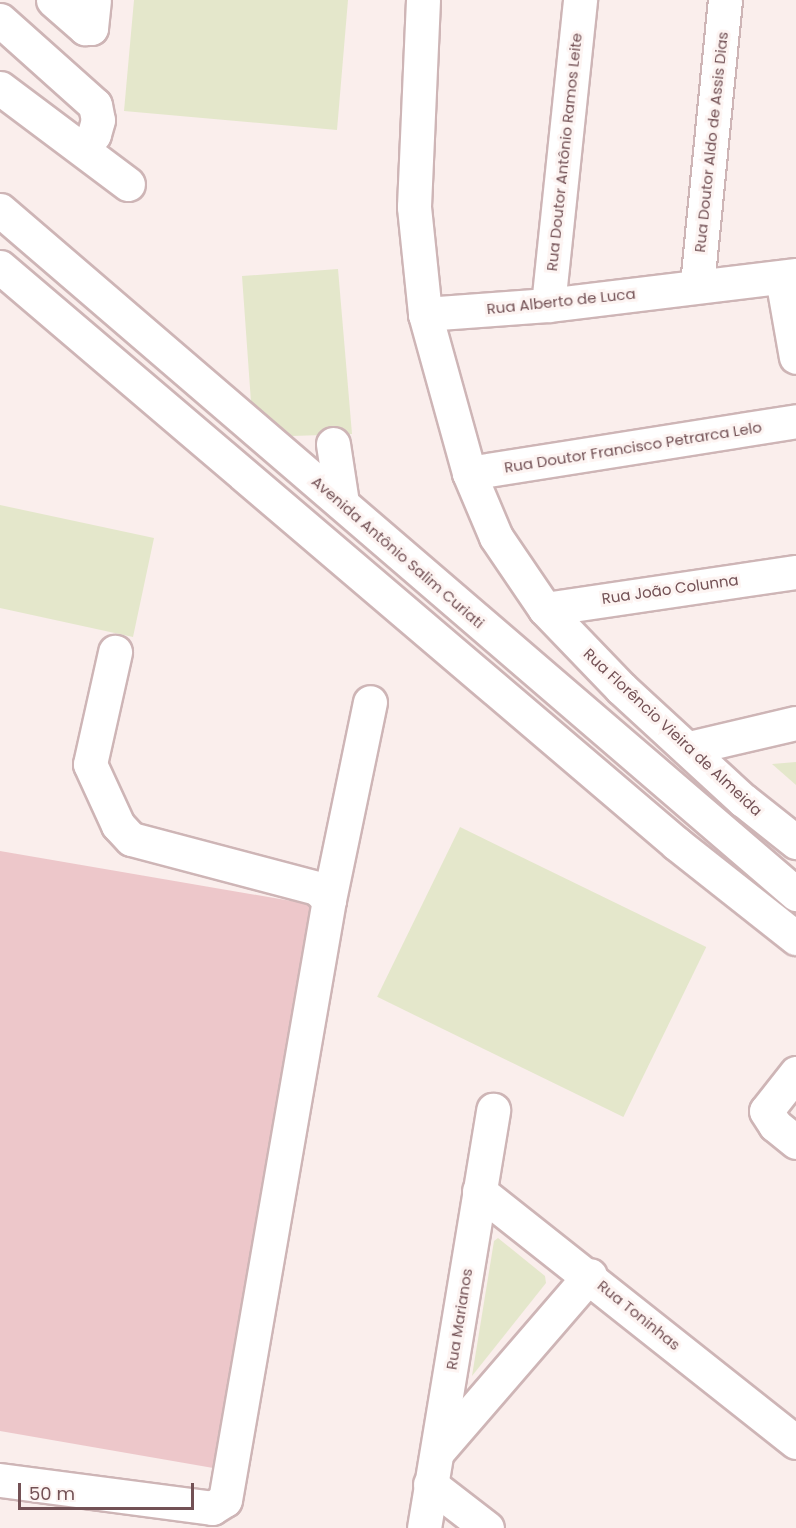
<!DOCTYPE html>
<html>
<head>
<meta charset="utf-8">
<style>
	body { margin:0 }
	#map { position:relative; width:796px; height:1528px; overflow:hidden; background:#faeeec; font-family:Poppins,sans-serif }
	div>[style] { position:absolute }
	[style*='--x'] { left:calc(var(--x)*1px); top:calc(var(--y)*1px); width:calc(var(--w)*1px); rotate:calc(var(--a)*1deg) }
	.green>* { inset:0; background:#e4e7cb; transform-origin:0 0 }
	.building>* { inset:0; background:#edc7ca }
	.roads { filter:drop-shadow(2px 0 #ceb5b6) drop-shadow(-2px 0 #ceb5b6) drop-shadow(0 2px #ceb5b6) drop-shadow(0 -2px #ceb5b6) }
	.minor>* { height:33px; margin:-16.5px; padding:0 16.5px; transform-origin:16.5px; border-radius:16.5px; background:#fff }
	span { translate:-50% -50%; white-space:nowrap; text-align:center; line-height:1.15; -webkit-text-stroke:6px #fdf4f2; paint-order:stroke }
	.street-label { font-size:15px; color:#735155 }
	.scale { position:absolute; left:18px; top:1483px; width:176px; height:27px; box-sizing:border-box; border:3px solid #735155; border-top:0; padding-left:8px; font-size:18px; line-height:21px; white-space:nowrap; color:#735155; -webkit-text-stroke:4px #fdf4f2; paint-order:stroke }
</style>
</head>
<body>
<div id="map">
	<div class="green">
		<div style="clip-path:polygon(134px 0,348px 0,337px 130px,124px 111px)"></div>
		<div style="clip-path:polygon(338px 269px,352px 434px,292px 436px,251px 402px,242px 276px)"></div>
		<div style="clip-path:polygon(0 505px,154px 538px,133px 637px,0 608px)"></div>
		<div style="clip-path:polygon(796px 762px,796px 785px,772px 764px)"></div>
		<div style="left:460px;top:827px;width:274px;height:189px;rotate:26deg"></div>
		<div style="clip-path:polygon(498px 1238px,545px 1276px,546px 1283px,472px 1376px,494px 1241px)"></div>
	</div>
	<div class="building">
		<div style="clip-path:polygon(0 851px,315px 905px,219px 1469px,0 1431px)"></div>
	</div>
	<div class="roads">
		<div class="minor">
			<div style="--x:53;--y:0;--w:43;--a:41.2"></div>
			<div style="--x:85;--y:28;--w:6;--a:0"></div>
			<div style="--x:91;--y:28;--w:28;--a:-84"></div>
			<div style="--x:423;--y:0;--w:207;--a:92.5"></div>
			<div style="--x:414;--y:207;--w:108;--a:84.1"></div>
			<div style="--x:425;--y:314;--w:165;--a:74.5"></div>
			<div style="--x:469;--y:473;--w:69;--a:67.1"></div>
			<div style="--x:496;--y:537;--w:87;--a:55.8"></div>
			<div style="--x:545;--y:609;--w:110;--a:46.1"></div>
			<div style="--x:621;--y:688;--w:166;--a:42.6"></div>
			<div style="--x:743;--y:800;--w:68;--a:38.4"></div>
			<div style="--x:0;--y:20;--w:127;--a:41.8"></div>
			<div style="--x:95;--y:105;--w:15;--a:79"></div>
			<div style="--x:98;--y:120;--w:15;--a:106"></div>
			<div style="--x:94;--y:134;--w:18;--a:124"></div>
			<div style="--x:0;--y:88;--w:160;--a:36.9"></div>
			<div style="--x:0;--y:210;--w:1050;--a:40.67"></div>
			<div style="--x:0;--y:267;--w:890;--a:40.44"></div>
			<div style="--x:677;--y:844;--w:152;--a:38.3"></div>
			<div style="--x:782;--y:278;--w:80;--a:80"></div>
			<div style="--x:697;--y:285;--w:286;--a:-84.4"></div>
			<div style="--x:548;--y:305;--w:307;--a:-84"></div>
			<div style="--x:425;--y:314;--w:123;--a:-4.2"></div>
			<div style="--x:548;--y:305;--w:250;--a:-6.9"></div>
			<div style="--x:333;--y:444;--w:60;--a:81.3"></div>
			<div style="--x:469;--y:473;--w:331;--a:-9"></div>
			<div style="--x:545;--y:609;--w:254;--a:-8.4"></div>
			<div style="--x:689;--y:748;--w:110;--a:-13.2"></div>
			<div style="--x:329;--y:900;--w:202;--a:-78.3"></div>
			<div style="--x:796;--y:1073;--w:48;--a:128.3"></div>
			<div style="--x:766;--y:1111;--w:17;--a:57"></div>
			<div style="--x:775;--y:1125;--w:27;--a:39"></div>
			<div style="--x:479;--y:1191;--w:404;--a:38.4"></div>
			<div style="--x:439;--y:1450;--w:231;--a:-49.2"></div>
			<div style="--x:0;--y:1480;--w:214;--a:7.5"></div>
			<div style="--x:212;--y:1508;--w:15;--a:-32"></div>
			<div style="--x:225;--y:1500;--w:609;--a:-80.17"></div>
			<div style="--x:329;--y:900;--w:17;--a:-135"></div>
			<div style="--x:317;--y:888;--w:192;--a:-165.2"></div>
			<div style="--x:131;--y:839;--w:19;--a:-133"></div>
			<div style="--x:118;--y:825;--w:67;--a:-114.7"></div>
			<div style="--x:90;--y:764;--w:115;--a:-77.4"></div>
			<div style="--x:430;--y:1484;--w:72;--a:37.7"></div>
			<div style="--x:424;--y:1528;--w:424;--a:-80.6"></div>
		</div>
	</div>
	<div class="street-label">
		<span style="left:711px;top:142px;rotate:-84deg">Rua Doutor Aldo de Assis Dias</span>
		<span style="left:564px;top:152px;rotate:-84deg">Rua Doutor Antônio Ramos Leite</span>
		<span style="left:561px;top:301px;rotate:-6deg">Rua Alberto de Luca</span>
		<span style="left:633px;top:447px;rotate:-9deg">Rua Doutor Francisco Petrarca Lelo</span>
		<span style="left:398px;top:552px;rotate:41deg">Avenida Antônio Salim Curiati</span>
		<span style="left:670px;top:589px;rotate:-8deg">Rua João Colunna</span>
		<span style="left:673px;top:732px;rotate:43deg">Rua Florêncio Vieira de Almeida</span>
		<span style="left:639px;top:1315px;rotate:39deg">Rua Toninhas</span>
		<span style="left:459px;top:1319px;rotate:-81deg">Rua Marianos</span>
	</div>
	<div class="scale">50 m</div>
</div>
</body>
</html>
